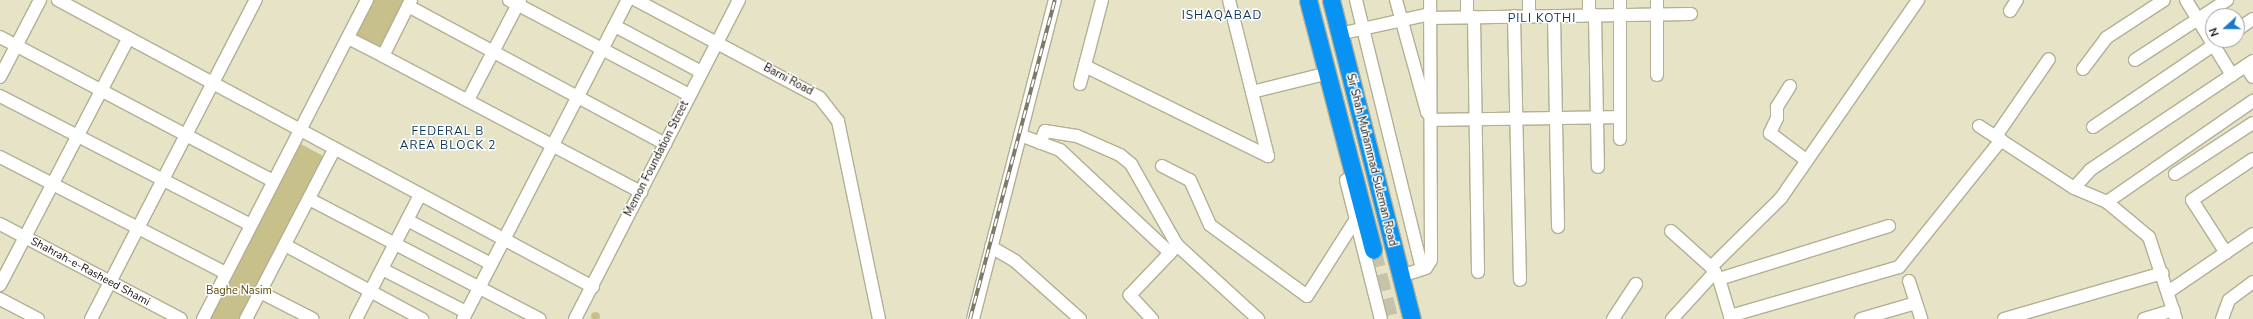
<!DOCTYPE html>
<html>
<head>
<meta charset="utf-8">
<style>
	body { margin:0 }
	#map { position:relative; width:2253px; height:319px; overflow:hidden; background:#e7e3c7; font-family:"Nunito Sans",sans-serif }
	div>[style] { position:absolute }
	[style*='--x'] { left:calc(var(--x)*1px); top:calc(var(--y)*1px); width:calc(var(--w)*1px); rotate:calc(var(--a)*1deg) }
	.green>* { inset:0; background:#c7c08b; transform-origin:0 0 }
	.round { border-radius:50% }
	.highway-tunnel>* { height:17px; margin-top:-8.5px; transform-origin:0; background:repeating-linear-gradient(90deg,#c7c3aa 0 17px,transparent 0 25px) }
	.roads { filter:drop-shadow(1px 0 #b3af94) drop-shadow(-1px 0 #b3af94) drop-shadow(0 1px #b3af94) drop-shadow(0 -1px #b3af94) }
	.minor>* { height:12px; margin:-6px; padding:0 6px; transform-origin:6px; border-radius:6px; background:#fff }
	.highway>* { height:17px; margin:-8.5px; padding:0 8.5px; transform-origin:8.5px; border-radius:8.5px; background:#0893f4 }
	.rail>* { height:4px; margin-top:-2px; transform-origin:0; background:repeating-linear-gradient(90deg,#fff 0 8px,#7e7b68 0 16px); box-sizing:border-box; border-block:1px solid #7e7b68 }
	span { translate:-50% -50%; white-space:nowrap; text-align:center; line-height:1.15; -webkit-text-stroke:3px #fff; paint-order:stroke }
	.street-label { font-size:11px; color:#110f06 }
	.park-label { font-size:11px; color:#584e0b }
	.neighbourhood-label { font-size:12px; color:#09355a; letter-spacing:1px }
	.north { position:absolute; left:2205px; top:8px; width:40px; height:40px; box-sizing:border-box; background:#fff; border:1px solid #a09f9b; border-radius:50%; rotate:249deg; font-size:11px; font-weight:700; line-height:16px; text-align:center; color:#110f06 }
	.north::after { content:''; display:block; margin:auto; width:14px; height:18px; background:#1b7ac6; clip-path:polygon(50% 0,100% 100%,50% 72%,0 100%) }
</style>
</head>
<body>
<div id="map">
	<div class="green">
		<div style="clip-path:polygon(367px 0,412px 0,383px 56px,348px 38px)"></div>
		<div style="left:297px;top:142px;width:34px;height:199px;rotate:28deg"></div>
		<div class="round" style="left:590.5px;top:311.5px;width:9px;height:9px"></div>
	</div>
	<div class="highway-tunnel">
		<div style="--x:1373;--y:250;--w:71;--a:76.2"></div>
	</div>
	<div class="roads">
		<div class="minor">
			<div style="--x:58;--y:0;--w:607;--a:28.21"></div>
			<div style="--x:509;--y:0;--w:204;--a:27.8"></div>
			<div style="--x:636;--y:0;--w:208;--a:28"></div>
			<div style="--x:820;--y:98;--w:29;--a:52"></div>
			<div style="--x:838;--y:121;--w:202;--a:78.3"></div>
			<div style="--x:1229;--y:0;--w:161;--a:76"></div>
			<div style="--x:1356;--y:0;--w:277;--a:76.2"></div>
			<div style="--x:1396;--y:0;--w:116;--a:74.5"></div>
			<div style="--x:1427;--y:112;--w:10;--a:53"></div>
			<div style="--x:1433;--y:120;--w:186;--a:-0.9"></div>
			<div style="--x:1467;--y:0;--w:17;--a:90"></div>
			<div style="--x:1529;--y:0;--w:16;--a:90"></div>
			<div style="--x:1589;--y:0;--w:15;--a:90"></div>
			<div style="--x:1657;--y:0;--w:75;--a:90"></div>
			<div style="--x:2186;--y:0;--w:88;--a:58.5"></div>
			<div style="--x:408;--y:6;--w:292;--a:28.2"></div>
			<div style="--x:2010;--y:11;--w:13;--a:-58"></div>
			<div style="--x:1595;--y:15;--w:152;--a:88.9"></div>
			<div style="--x:1514;--y:16;--w:264;--a:88.7"></div>
			<div style="--x:1554;--y:16;--w:211;--a:88.9"></div>
			<div style="--x:1474;--y:17;--w:255;--a:89.1"></div>
			<div style="--x:1430;--y:18;--w:261;--a:-0.9"></div>
			<div style="--x:615;--y:26;--w:98;--a:28.1"></div>
			<div style="--x:2237;--y:30;--w:19;--a:-35"></div>
			<div style="--x:1339;--y:34;--w:93;--a:-12.4"></div>
			<div style="--x:0;--y:37;--w:309;--a:27.8"></div>
			<div style="--x:348;--y:38;--w:39;--a:27"></div>
			<div style="--x:383;--y:56;--w:63;--a:-63.4"></div>
			<div style="--x:383;--y:56;--w:292;--a:27.8"></div>
			<div style="--x:2135;--y:60;--w:110;--a:-33.1"></div>
			<div style="--x:1085;--y:66;--w:204;--a:26.2"></div>
			<div style="--x:2246;--y:66;--w:13;--a:58"></div>
			<div style="--x:2083;--y:69;--w:39;--a:-53"></div>
			<div style="--x:2106;--y:38;--w:69;--a:-33.2"></div>
			<div style="--x:0;--y:77;--w:87;--a:-62.5"></div>
			<div style="--x:1080;--y:84;--w:87;--a:-75.3"></div>
			<div style="--x:1790;--y:86;--w:25;--a:122"></div>
			<div style="--x:1777;--y:107;--w:11;--a:90"></div>
			<div style="--x:1777;--y:118;--w:17;--a:115"></div>
			<div style="--x:1770;--y:133;--w:45;--a:36.9"></div>
			<div style="--x:1252;--y:92;--w:70;--a:-14"></div>
			<div style="--x:0;--y:96;--w:282;--a:27.2"></div>
			<div style="--x:468;--y:100;--w:113;--a:-62.5"></div>
			<div style="--x:1979;--y:126;--w:113;--a:33.1"></div>
			<div style="--x:2074;--y:188;--w:36;--a:23"></div>
			<div style="--x:2093;--y:127;--w:155;--a:-34.2"></div>
			<div style="--x:1020;--y:135;--w:43;--a:20.6"></div>
			<div style="--x:1060;--y:150;--w:151;--a:43.1"></div>
			<div style="--x:1170;--y:253;--w:11;--a:-49"></div>
			<div style="--x:1996;--y:136;--w:93;--a:-55.5"></div>
			<div style="--x:1620;--y:139;--w:139;--a:-90"></div>
			<div style="--x:1040;--y:143;--w:13;--a:-67"></div>
			<div style="--x:1045;--y:131;--w:32;--a:9"></div>
			<div style="--x:1077;--y:136;--w:47;--a:23.8"></div>
			<div style="--x:1120;--y:155;--w:14;--a:39"></div>
			<div style="--x:1131;--y:164;--w:93;--a:60.4"></div>
			<div style="--x:1177;--y:245;--w:110;--a:42.4"></div>
			<div style="--x:0;--y:157;--w:254;--a:27.2"></div>
			<div style="--x:1162;--y:166;--w:31;--a:27"></div>
			<div style="--x:1190;--y:180;--w:49;--a:66"></div>
			<div style="--x:1210;--y:225;--w:120;--a:36.2"></div>
			<div style="--x:1307;--y:296;--w:91;--a:-57.5"></div>
			<div style="--x:2175;--y:174;--w:93;--a:-33.2"></div>
			<div style="--x:1346;--y:180;--w:143;--a:75.9"></div>
			<div style="--x:2074;--y:188;--w:24;--a:-48"></div>
			<div style="--x:2090;--y:170;--w:196;--a:-33.8"></div>
			<div style="--x:309;--y:199;--w:260;--a:27.5"></div>
			<div style="--x:407;--y:220;--w:95;--a:27.6"></div>
			<div style="--x:0;--y:224;--w:204;--a:27.7"></div>
			<div style="--x:1671;--y:231;--w:54;--a:42"></div>
			<div style="--x:1711;--y:267;--w:14;--a:56"></div>
			<div style="--x:1719;--y:279;--w:42;--a:73.3"></div>
			<div style="--x:285;--y:245;--w:156;--a:28.4"></div>
			<div style="--x:991;--y:247;--w:28;--a:30"></div>
			<div style="--x:1015;--y:261;--w:87;--a:41.7"></div>
			<div style="--x:2226;--y:253;--w:63;--a:-122.7"></div>
			<div style="--x:2192;--y:200;--w:73;--a:-33.9"></div>
			<div style="--x:1711;--y:267;--w:98;--a:-44.6"></div>
			<div style="--x:1781;--y:198;--w:241;--a:-55.3"></div>
			<div style="--x:382;--y:269;--w:94;--a:27.1"></div>
			<div style="--x:1401;--y:276;--w:26;--a:-18"></div>
			<div style="--x:1426;--y:268;--w:9;--a:-58"></div>
			<div style="--x:1431;--y:260;--w:260;--a:-90.2"></div>
			<div style="--x:1719;--y:279;--w:178;--a:-17.3"></div>
			<div style="--x:1909;--y:281;--w:40;--a:72"></div>
			<div style="--x:0;--y:285;--w:277;--a:-62.5"></div>
			<div style="--x:260;--y:292;--w:59;--a:27"></div>
			<div style="--x:2168;--y:292;--w:103;--a:-34.3"></div>
			<div style="--x:0;--y:299;--w:43;--a:27.8"></div>
			<div style="--x:1730;--y:316;--w:176;--a:-16.2"></div>
			<div style="--x:1899;--y:267;--w:163;--a:-51.2"></div>
			<div style="--x:91;--y:319;--w:359;--a:-62.7"></div>
			<div style="--x:203;--y:319;--w:359;--a:-62.8"></div>
			<div style="--x:246;--y:319;--w:191;--a:-62.5"></div>
			<div style="--x:356;--y:319;--w:140;--a:-62.7"></div>
			<div style="--x:463;--y:319;--w:359;--a:-62.7"></div>
			<div style="--x:575;--y:319;--w:359;--a:-62.8"></div>
			<div style="--x:973;--y:319;--w:329;--a:-75.6"></div>
			<div style="--x:1152;--y:319;--w:33;--a:-133"></div>
			<div style="--x:1130;--y:295;--w:58;--a:-46.4"></div>
			<div style="--x:1613;--y:319;--w:42;--a:-56.7"></div>
			<div style="--x:1672;--y:319;--w:64;--a:-47.5"></div>
			<div style="--x:1861;--y:319;--w:57;--a:-16.2"></div>
			<div style="--x:2004;--y:319;--w:165;--a:-16.2"></div>
			<div style="--x:2144;--y:319;--w:31;--a:-17"></div>
			<div style="--x:2176;--y:319;--w:86;--a:-108.2"></div>
			<div style="--x:2149;--y:237;--w:55;--a:-140.2"></div>
			<div style="--x:2107;--y:202;--w:178;--a:-34.7"></div>
			<div style="--x:2222;--y:319;--w:20;--a:-70"></div>
			<div style="--x:2229;--y:300;--w:30;--a:-37"></div>
		</div>
		<div class="highway">
			<div style="--x:1308;--y:0;--w:258;--a:75.4"></div>
			<div style="--x:1331;--y:0;--w:329;--a:75.8"></div>
		</div>
	</div>
	<div class="rail">
		<div style="--x:970;--y:319;--w:330;--a:-75.1"></div>
	</div>
	<div class="street-label">
		<span style="left:788px;top:80px;rotate:28deg">Barni Road</span>
		<span style="left:657px;top:159px;rotate:-63deg">Memon Foundation Street</span>
		<span style="left:1371px;top:160px;rotate:76deg">Sir Shah Muhammad Suleman Road</span>
		<span style="left:90px;top:272px;rotate:28deg">Shahrah-e-Rasheed Shami</span>
	</div>
	<div class="park-label">
		<span style="left:239px;top:291px">Baghe Nasim</span>
	</div>
	<div class="neighbourhood-label">
		<span style="left:1222px;top:16px">ISHAQABAD</span>
		<span style="left:1542px;top:19px">PILI KOTHI</span>
		<span style="left:448px;top:139px">FEDERAL B<br>AREA BLOCK 2</span>
	</div>
	<div class="north">N</div>
</div>
</body>
</html>
